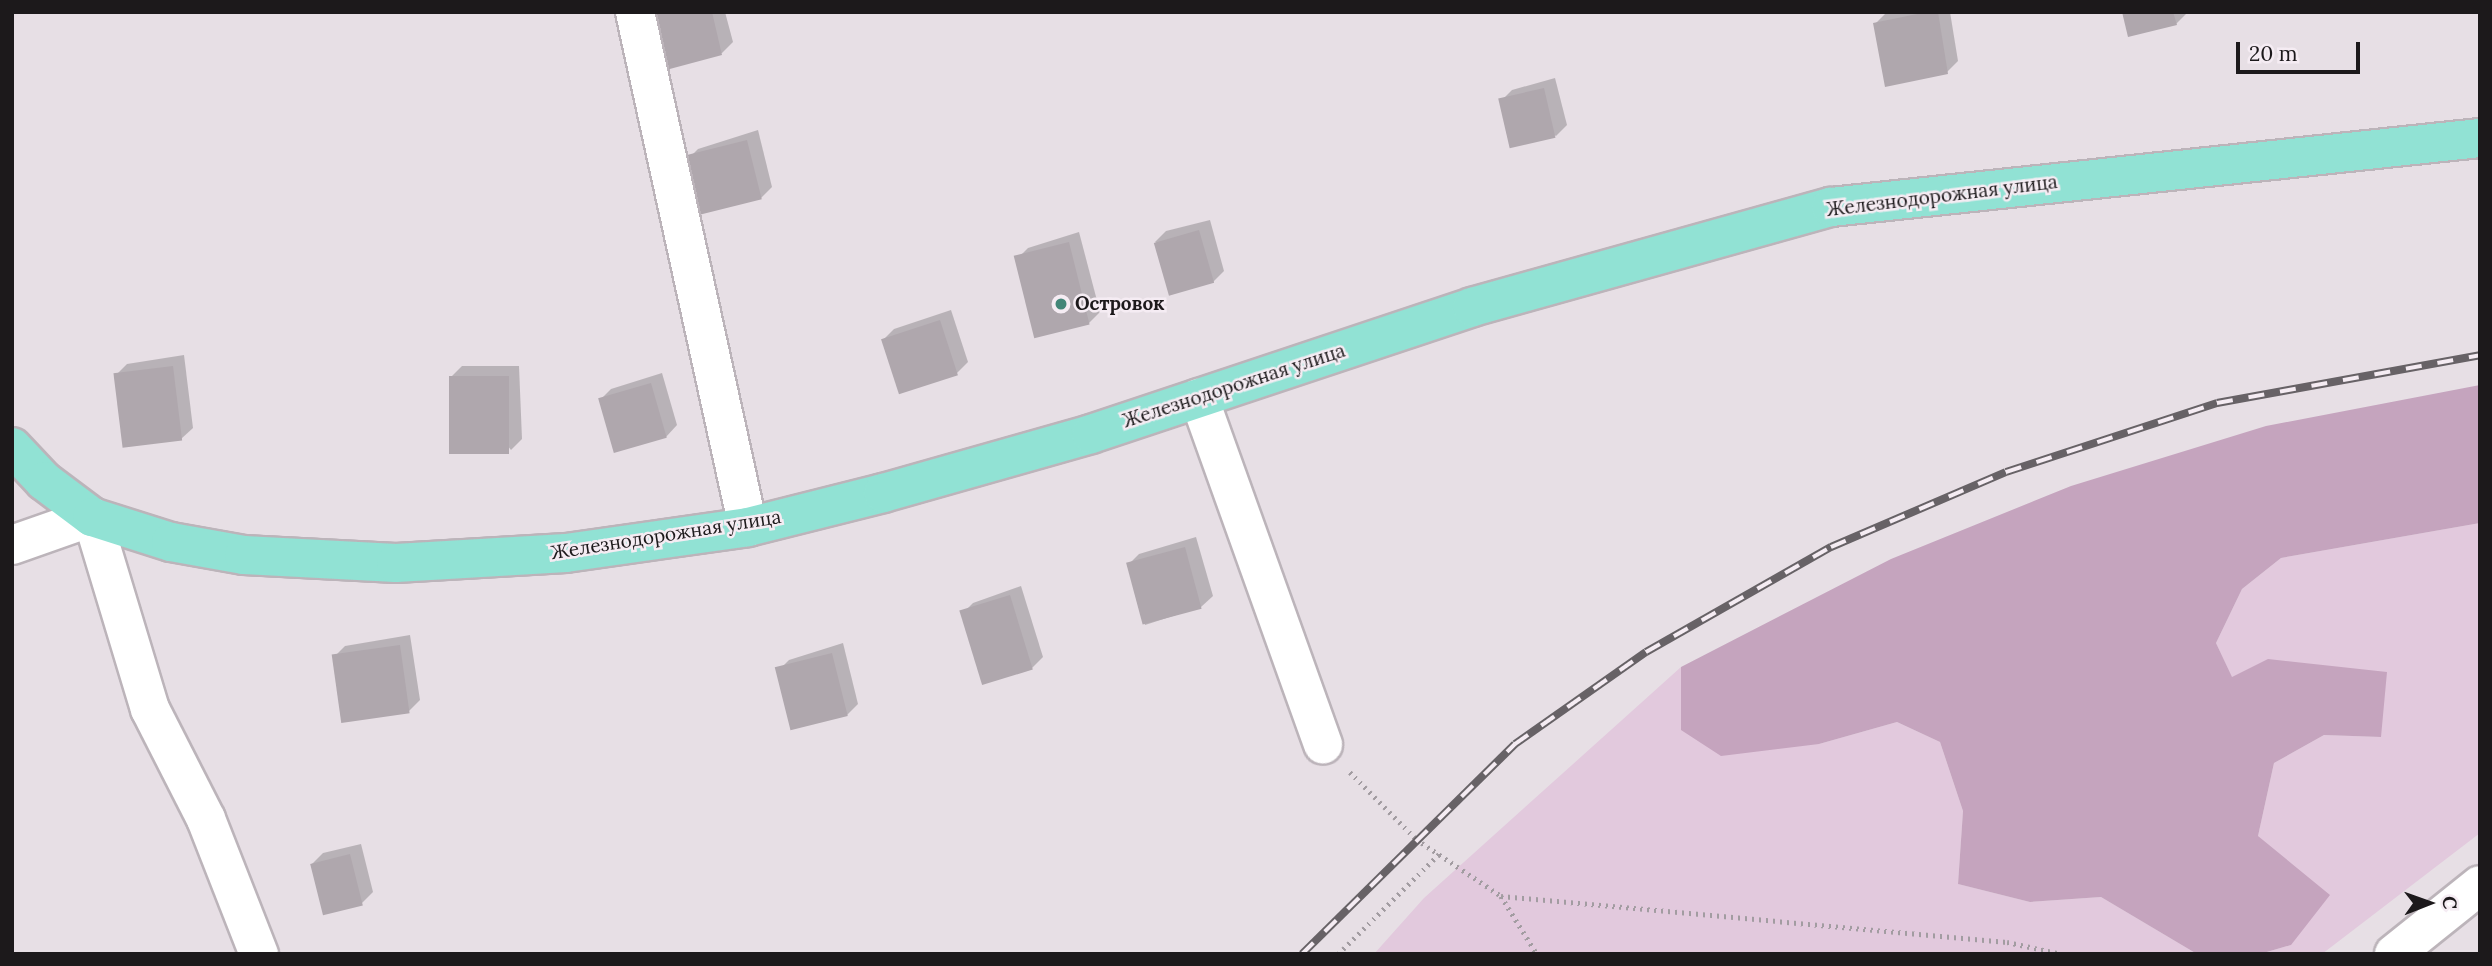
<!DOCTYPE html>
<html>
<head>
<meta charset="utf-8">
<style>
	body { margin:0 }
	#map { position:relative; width:2492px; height:966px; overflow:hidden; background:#e7dfe5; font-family:Lora,serif }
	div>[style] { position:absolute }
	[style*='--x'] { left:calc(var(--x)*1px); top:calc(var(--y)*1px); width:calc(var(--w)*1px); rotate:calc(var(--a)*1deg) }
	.green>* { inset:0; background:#e2c9dd }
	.forest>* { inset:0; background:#c5a4be }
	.shadow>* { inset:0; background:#0003 }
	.building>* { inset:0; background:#afa7ad; transform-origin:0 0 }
	.path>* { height:4.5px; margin-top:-2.25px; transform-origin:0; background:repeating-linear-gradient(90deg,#a29ca1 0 2px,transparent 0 7px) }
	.roads { filter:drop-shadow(2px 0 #bcb4ba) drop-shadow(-2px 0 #bcb4ba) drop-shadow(0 2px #bcb4ba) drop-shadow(0 -2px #bcb4ba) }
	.minor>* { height:38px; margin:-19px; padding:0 19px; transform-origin:19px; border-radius:19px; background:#fff }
	.major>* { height:38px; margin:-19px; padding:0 19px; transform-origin:19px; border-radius:19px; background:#91e2d4 }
	.rail>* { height:8px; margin-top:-4px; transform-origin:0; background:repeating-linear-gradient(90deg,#f5ecf3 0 16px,#676266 0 32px); box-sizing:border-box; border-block:2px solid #676266 }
	.dots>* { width:19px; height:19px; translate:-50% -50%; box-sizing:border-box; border:4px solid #f5ecf3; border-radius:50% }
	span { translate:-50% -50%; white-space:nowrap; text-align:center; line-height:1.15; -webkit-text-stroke:5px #f5ecf3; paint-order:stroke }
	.street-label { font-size:19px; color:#1c191b }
	.poi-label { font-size:19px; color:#1c191b; font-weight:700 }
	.left { translate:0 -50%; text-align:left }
	.frame { position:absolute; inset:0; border:14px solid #1c191b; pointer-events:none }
	.north { position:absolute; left:2394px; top:868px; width:70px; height:70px; -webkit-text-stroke:5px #f5ecf3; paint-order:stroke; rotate:89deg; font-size:19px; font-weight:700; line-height:28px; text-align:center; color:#1c191b }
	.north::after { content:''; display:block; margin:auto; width:24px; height:32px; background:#1c191b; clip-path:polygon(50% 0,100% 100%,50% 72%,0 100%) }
	.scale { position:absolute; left:2236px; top:42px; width:124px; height:32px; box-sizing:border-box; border:4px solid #1c191b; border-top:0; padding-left:9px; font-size:21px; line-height:24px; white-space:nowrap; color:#1c191b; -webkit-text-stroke:5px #f5ecf3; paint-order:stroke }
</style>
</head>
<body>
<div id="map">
	<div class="green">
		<div style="clip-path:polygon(2480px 523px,2480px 833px,2322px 954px,2260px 954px,2291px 945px,2258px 836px,2274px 763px,2324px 735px,2381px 737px,2232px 678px,2216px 643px,2242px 589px,2281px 558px)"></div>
		<div style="clip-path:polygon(1681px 667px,1681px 730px,1819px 744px,1897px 722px,1940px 742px,1963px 811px,1958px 884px,2030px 902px,2101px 897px,2197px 954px,1374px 954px,1424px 898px)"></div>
	</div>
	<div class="forest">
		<div style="clip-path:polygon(2480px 385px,2480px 523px,2281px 558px,2242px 589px,2216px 643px,2232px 677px,2268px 659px,2387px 672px,2381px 737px,2324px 735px,2274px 763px,2258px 836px,2330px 895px,2291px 945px,2260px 954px,2197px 954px,2101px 897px,2030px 902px,1958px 884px,1963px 811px,1940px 742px,1897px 722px,1819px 744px,1721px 756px,1681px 730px,1681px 667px,1891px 559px,2071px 486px,2266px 426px)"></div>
	</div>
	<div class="shadow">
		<div style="clip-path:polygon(654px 12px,725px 12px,733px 42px,722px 53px,668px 68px)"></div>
		<div style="clip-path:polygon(1887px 12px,1950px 12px,1958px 61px,1947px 72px,1875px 24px)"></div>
		<div style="clip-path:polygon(2124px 12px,2187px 12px,2187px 13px,2176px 24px)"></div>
		<div style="clip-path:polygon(1555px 78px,1567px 125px,1556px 136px,1501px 101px,1512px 90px)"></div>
		<div style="clip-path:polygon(758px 130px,772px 187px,761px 198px,687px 160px,698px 149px)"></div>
		<div style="clip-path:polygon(1210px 220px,1224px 271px,1213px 282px,1155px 242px,1166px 231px)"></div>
		<div style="clip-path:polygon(1079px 232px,1100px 312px,1089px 323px,1017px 259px,1028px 248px)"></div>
		<div style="clip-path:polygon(951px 310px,968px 362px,957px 373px,883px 340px,894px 329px)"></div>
		<div style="clip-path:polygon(184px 355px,193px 428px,181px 439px,116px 375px,127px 364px)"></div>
		<div style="clip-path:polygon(462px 366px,519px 366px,522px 439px,511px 450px,451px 377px)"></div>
		<div style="clip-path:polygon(662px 373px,677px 425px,666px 437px,600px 400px,611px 389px)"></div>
		<div style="clip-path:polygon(1196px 537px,1213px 596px,1201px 607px,1145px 625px,1128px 565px,1139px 554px)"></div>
		<div style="clip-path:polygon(1021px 586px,1043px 657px,1032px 668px,962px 614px,973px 603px)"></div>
		<div style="clip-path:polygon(410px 635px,420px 700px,409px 711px,334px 657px,345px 646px)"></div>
		<div style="clip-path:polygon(843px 643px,858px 704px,847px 715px,778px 671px,789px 660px)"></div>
		<div style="clip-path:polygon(361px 844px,373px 892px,362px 903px,312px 864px,323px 853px)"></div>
	</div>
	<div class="building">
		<div style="clip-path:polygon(652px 12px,712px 12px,722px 55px,666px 70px)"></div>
		<div style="clip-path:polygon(1927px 12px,1938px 12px,1948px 74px,1885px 87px,1873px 23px)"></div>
		<div style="clip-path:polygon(2122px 12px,2173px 12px,2177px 25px,2128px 37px)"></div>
		<div style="left:1544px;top:88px;width:51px;height:47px;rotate:77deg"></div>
		<div style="left:747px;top:140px;width:61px;height:65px;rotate:76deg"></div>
		<div style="left:1199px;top:230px;width:55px;height:47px;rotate:74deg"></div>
		<div style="left:1069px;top:242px;width:85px;height:57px;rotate:76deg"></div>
		<div style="left:940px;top:320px;width:58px;height:62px;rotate:72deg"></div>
		<div style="left:173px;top:366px;width:75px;height:60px;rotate:83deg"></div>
		<div style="left:449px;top:376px;width:60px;height:78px"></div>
		<div style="left:651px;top:383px;width:57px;height:55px;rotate:74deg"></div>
		<div style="left:1185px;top:547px;width:64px;height:61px;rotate:75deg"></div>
		<div style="left:1010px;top:595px;width:78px;height:53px;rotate:73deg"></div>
		<div style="left:400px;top:645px;width:69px;height:69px;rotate:82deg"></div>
		<div style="left:832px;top:653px;width:65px;height:59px;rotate:76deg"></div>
		<div style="left:350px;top:854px;width:53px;height:41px;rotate:76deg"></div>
	</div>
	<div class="path">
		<div style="--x:1350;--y:772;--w:94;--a:45.4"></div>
		<div style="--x:1416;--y:839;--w:102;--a:33.8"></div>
		<div style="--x:1501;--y:896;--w:68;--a:58.2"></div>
		<div style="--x:1501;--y:896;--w:508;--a:5.19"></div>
		<div style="--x:2007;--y:942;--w:56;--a:12.3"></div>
		<div style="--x:1338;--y:954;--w:142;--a:-44.7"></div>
	</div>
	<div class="roads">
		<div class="minor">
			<div style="--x:635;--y:12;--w:527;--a:77.62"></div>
			<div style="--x:1199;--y:398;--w:368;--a:70.3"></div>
			<div style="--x:12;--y:545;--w:85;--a:-19.3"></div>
			<div style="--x:92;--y:517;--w:201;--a:73.2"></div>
			<div style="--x:150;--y:709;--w:123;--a:63"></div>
			<div style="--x:206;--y:819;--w:145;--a:68.6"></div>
			<div style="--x:2394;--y:954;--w:110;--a:-38.7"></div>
		</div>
		<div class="major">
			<div style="--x:12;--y:447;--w:47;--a:46.7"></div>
			<div style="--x:44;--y:481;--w:60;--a:36.9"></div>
			<div style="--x:92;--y:517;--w:83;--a:17.6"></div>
			<div style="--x:171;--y:542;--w:74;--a:10.1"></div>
			<div style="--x:244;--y:555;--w:152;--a:3"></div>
			<div style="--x:396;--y:563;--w:170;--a:-3.4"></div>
			<div style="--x:566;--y:553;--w:184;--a:-8.1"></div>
			<div style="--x:748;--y:527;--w:139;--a:-14.1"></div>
			<div style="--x:883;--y:493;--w:216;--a:-15.8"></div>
			<div style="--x:1091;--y:434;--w:402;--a:-18.4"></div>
			<div style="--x:1472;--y:307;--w:373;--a:-15.6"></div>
			<div style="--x:1831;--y:207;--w:653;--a:-6.07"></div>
		</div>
	</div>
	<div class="rail">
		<div style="--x:1302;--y:954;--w:299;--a:-44.6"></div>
		<div style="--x:1515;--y:744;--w:160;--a:-35.1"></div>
		<div style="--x:1646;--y:652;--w:213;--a:-29.6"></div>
		<div style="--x:1831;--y:547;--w:190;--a:-23.2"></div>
		<div style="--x:2006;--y:472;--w:222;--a:-18.1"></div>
		<div style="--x:2217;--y:403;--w:267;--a:-10.3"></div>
	</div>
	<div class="dots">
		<div style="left:1061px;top:304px;background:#438678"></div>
	</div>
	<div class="street-label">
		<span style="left:1942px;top:196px;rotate:-7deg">Железнодорожная улица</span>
		<span style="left:1234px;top:386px;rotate:-18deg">Железнодорожная улица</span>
		<span style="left:666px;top:535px;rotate:-9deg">Железнодорожная улица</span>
	</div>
	<div class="poi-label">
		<span class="left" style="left:1075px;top:304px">Островок</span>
	</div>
	<div class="frame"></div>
	<div class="north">С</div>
	<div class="scale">20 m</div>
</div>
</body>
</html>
